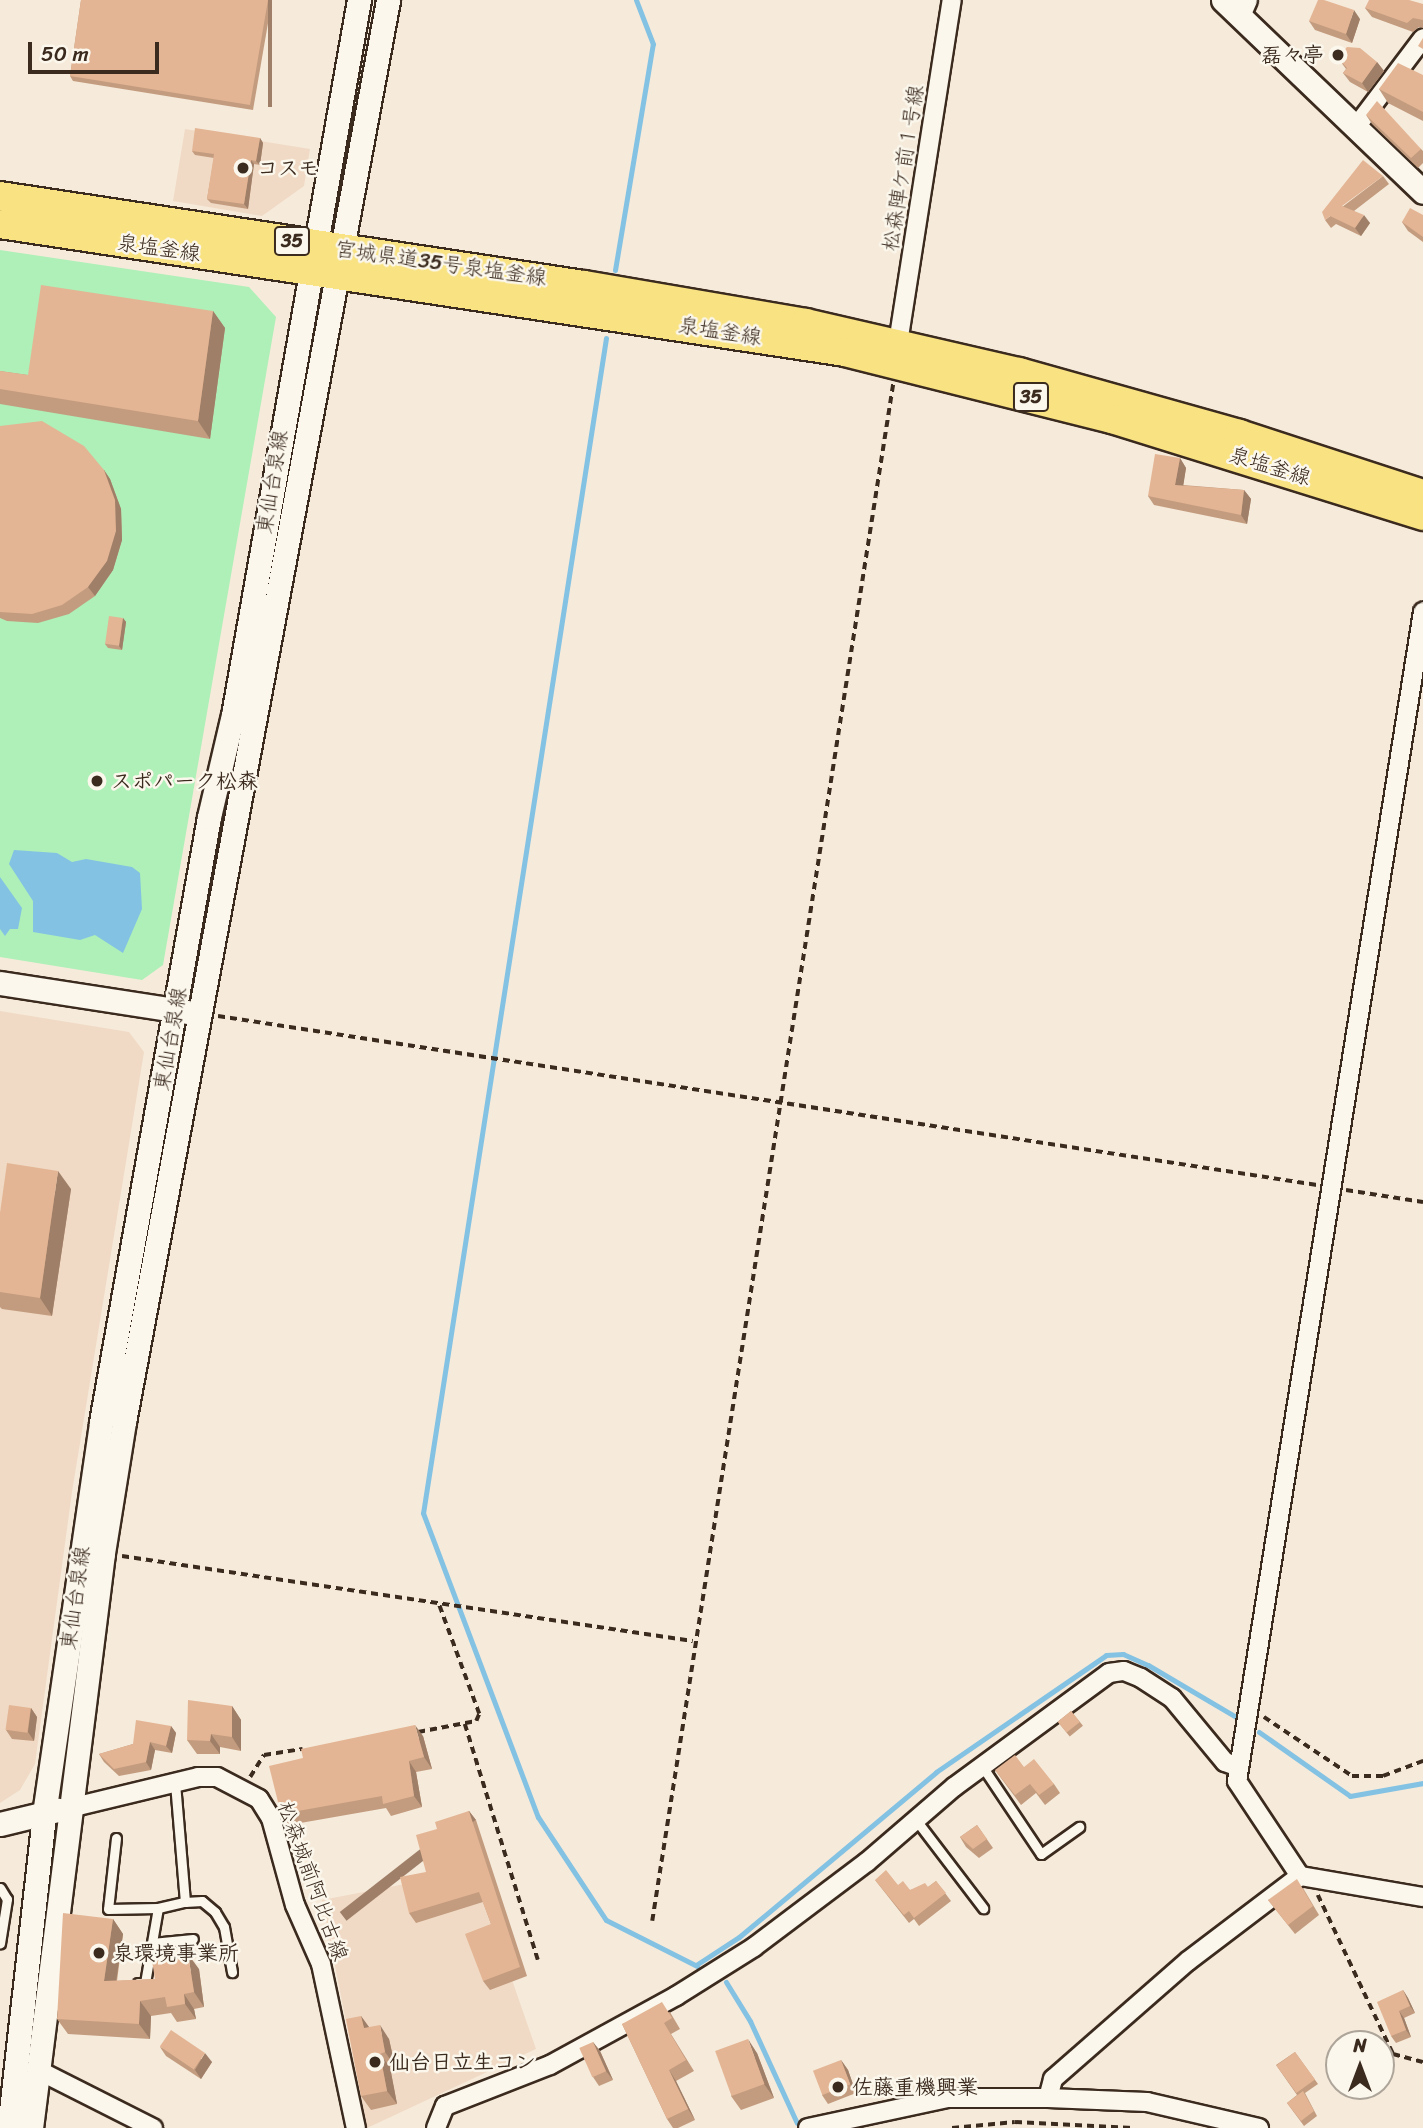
<!DOCTYPE html>
<html>
<head>
<meta charset="utf-8">
<style>
	body { margin:0 }
	#map { position:relative; width:1423px; height:2128px; overflow:hidden; background:#f6eada; font-family:Sriracha,"Klee One",sans-serif }
	div>[style] { position:absolute }
	[style*='--x'] { left:calc(var(--x)*1px); top:calc(var(--y)*1px); width:calc(var(--w)*1px); rotate:calc(var(--a)*1deg) }
	.built>* { inset:0; background:#f0dac5 }
	.green>* { inset:0; background:#aef0b8 }
	.water>* { inset:0; background:#83c2e3 }
	.stream>* { height:5px; margin:-2.5px; padding:0 2.5px; transform-origin:2.5px; border-radius:2.5px; background:#83c2e3 }
	.path>* { height:3.5px; margin-top:-1.75px; transform-origin:0; background:repeating-linear-gradient(90deg,#3b2a1e 0 7px,transparent 0 12px) }
	.roads { filter:drop-shadow(2px 0 #3b2a1e) drop-shadow(-2px 0 #3b2a1e) drop-shadow(0 2px #3b2a1e) drop-shadow(0 -2px #3b2a1e) }
	.service>* { height:9px; margin:-4.5px; padding:0 4.5px; transform-origin:4.5px; border-radius:4.5px; background:#fbf7ec }
	.minor>* { height:18px; margin:-9px; padding:0 9px; transform-origin:9px; border-radius:9px; background:#fbf7ec }
	.tertiary>* { height:23px; margin:-11.5px; padding:0 11.5px; transform-origin:11.5px; border-radius:11.5px; background:#fbf7ec }
	.primary>* { height:28px; margin:-14px; padding:0 14px; transform-origin:14px; border-radius:14px; background:#f8e281 }
	.wall>* { inset:0; background:#c39c7f; transform-origin:0 0 }
	.shaded-wall>* { inset:0; background:#9f7f68; transform-origin:0 0 }
	.building>* { inset:0; background:#e3b594; transform-origin:0 0 }
	.dots>* { width:19px; height:19px; translate:-50% -50%; box-sizing:border-box; border:4px solid #fbf7ec; border-radius:50% }
	span { translate:-50% -50%; white-space:nowrap; text-align:center; line-height:1.15; -webkit-text-stroke:5px #fbf7ec; paint-order:stroke }
	.shield-label span { padding:2px 5px; background:#fbf7ec; border:2px solid; border-radius:5px; -webkit-text-stroke-width:0 }
	.shield-label { font-size:19px; color:#3b2a1e; font-weight:700 }
	.poi-label { font-size:21px; color:#3b2a1e; font-weight:700 }
	.right { translate:-100% -50%; text-align:right }
	.left { translate:0 -50%; text-align:left }
	.street-label { font-size:21px; color:#3b2a1e }
	.north { position:absolute; left:1325px; top:2030px; width:70px; height:70px; box-sizing:border-box; background:#fbf7ec; border:2px solid #aea59a; border-radius:50%; rotate:0deg; font-size:19px; font-weight:700; line-height:28px; text-align:center; color:#3b2a1e }
	.north::after { content:''; display:block; margin:auto; width:24px; height:32px; background:#3b2a1e; clip-path:polygon(50% 0,100% 100%,50% 72%,0 100%) }
	.scale { position:absolute; left:28px; top:42px; width:131px; height:32px; box-sizing:border-box; border:4px solid #3b2a1e; border-top:0; padding-left:9px; font-size:21px; line-height:24px; white-space:nowrap; color:#3b2a1e; -webkit-text-stroke:5px #fbf7ec; paint-order:stroke }
</style>
</head>
<body>
<div id="map">
	<div class="built">
		<div style="clip-path:polygon(185px 129px,310px 149px,304px 186px,262px 216px,173px 201px)"></div>
		<div style="clip-path:polygon(0 1011px,129px 1032px,144px 1052px,72px 1492px,35px 1764px,20px 1790px,0 1803px)"></div>
		<div style="clip-path:polygon(462px 1873px,479px 1885px,536px 2049px,367px 2128px,322px 1900px)"></div>
	</div>
	<div class="green">
		<div style="clip-path:polygon(0 250px,249px 287px,276px 317px,163px 965px,142px 980px,0 957px)"></div>
	</div>
	<div class="water">
		<div style="clip-path:polygon(14px 850px,57px 853px,72px 862px,86px 859px,132px 867px,140px 873px,142px 909px,123px 953px,95px 935px,80px 940px,33px 932px,33px 901px,9px 864px)"></div>
		<div style="clip-path:polygon(0 877px,22px 908px,18px 929px,10px 929px,5px 936px,0 929px)"></div>
	</div>
	<div class="stream">
		<div style="--x:615;--y:270;--w:229;--a:-80.5"></div>
		<div style="--x:653;--y:44;--w:47;--a:-111.1"></div>
		<div style="--x:606;--y:338;--w:1189;--a:98.85"></div>
		<div style="--x:423;--y:1513;--w:325;--a:69.3"></div>
		<div style="--x:538;--y:1817;--w:123;--a:56.6"></div>
		<div style="--x:606;--y:1920;--w:102;--a:26.8"></div>
		<div style="--x:1259;--y:1732;--w:111;--a:35.1"></div>
		<div style="--x:1350;--y:1796;--w:74;--a:-10.1"></div>
		<div style="--x:696;--y:1965;--w:51;--a:-33.1"></div>
		<div style="--x:739;--y:1937;--w:257;--a:-39.9"></div>
		<div style="--x:936;--y:1772;--w:206;--a:-34.5"></div>
		<div style="--x:1106;--y:1655;--w:17;--a:-3"></div>
		<div style="--x:1123;--y:1654;--w:27;--a:24"></div>
		<div style="--x:1148;--y:1665;--w:104;--a:30.5"></div>
		<div style="--x:726;--y:1982;--w:46;--a:58.4"></div>
		<div style="--x:750;--y:2021;--w:112;--a:65.3"></div>
	</div>
	<div class="path">
		<div style="--x:218;--y:1016;--w:1112;--a:8.74"></div>
		<div style="--x:1346;--y:1190;--w:78;--a:8.9"></div>
		<div style="--x:122;--y:1556;--w:577;--a:8.47"></div>
		<div style="--x:1264;--y:1717;--w:106;--a:33.8"></div>
		<div style="--x:1352;--y:1776;--w:31;--a:0"></div>
		<div style="--x:1383;--y:1776;--w:43;--a:-20.6"></div>
		<div style="--x:465;--y:1724;--w:247;--a:72.8"></div>
		<div style="--x:418;--y:1732;--w:59;--a:-10.7"></div>
		<div style="--x:476;--y:1721;--w:8;--a:-67"></div>
		<div style="--x:479;--y:1714;--w:116;--a:-110.2"></div>
		<div style="--x:250;--y:1777;--w:26;--a:-58"></div>
		<div style="--x:264;--y:1755;--w:39;--a:-9"></div>
		<div style="--x:1318;--y:1895;--w:176;--a:64.7"></div>
		<div style="--x:1393;--y:2054;--w:31;--a:15"></div>
		<div style="--x:652;--y:1921;--w:1556;--a:-81.09"></div>
		<div style="--x:952;--y:2128;--w:63;--a:-5.4"></div>
		<div style="--x:1015;--y:2122;--w:118;--a:2.9"></div>
	</div>
	<div class="roads">
		<div class="service">
			<div style="--x:982;--y:1766;--w:106;--a:56.2"></div>
			<div style="--x:1041;--y:1854;--w:47;--a:-35.4"></div>
			<div style="--x:916;--y:1820;--w:111;--a:52.7"></div>
			<div style="--x:116;--y:1838;--w:71;--a:96.4"></div>
			<div style="--x:108;--y:1909;--w:50;--a:-1.1"></div>
			<div style="--x:158;--y:1908;--w:28;--a:-13"></div>
			<div style="--x:185;--y:1902;--w:119;--a:-94.8"></div>
			<div style="--x:0;--y:1888;--w:13;--a:58"></div>
			<div style="--x:7;--y:1899;--w:45;--a:99"></div>
			<div style="--x:185;--y:1902;--w:17;--a:-3"></div>
			<div style="--x:202;--y:1901;--w:17;--a:40"></div>
			<div style="--x:215;--y:1912;--w:17;--a:59"></div>
			<div style="--x:224;--y:1927;--w:46;--a:79.9"></div>
			<div style="--x:152;--y:1943;--w:41;--a:-5.6"></div>
			<div style="--x:138;--y:1983;--w:7;--a:0"></div>
			<div style="--x:145;--y:1983;--w:76;--a:-80.2"></div>
		</div>
		<div class="minor">
			<div style="--x:1241;--y:16;--w:17;--a:-66"></div>
			<div style="--x:1356;--y:127;--w:111;--a:-53"></div>
			<div style="--x:898;--y:343;--w:347;--a:-81.1"></div>
			<div style="--x:74;--y:1807;--w:128;--a:-13.6"></div>
			<div style="--x:198;--y:1777;--w:19;--a:0"></div>
			<div style="--x:217;--y:1777;--w:47;--a:27.6"></div>
			<div style="--x:259;--y:1799;--w:22;--a:58"></div>
			<div style="--x:271;--y:1818;--w:90;--a:74.6"></div>
			<div style="--x:295;--y:1905;--w:64;--a:66.2"></div>
			<div style="--x:321;--y:1964;--w:168;--a:78"></div>
			<div style="--x:1300;--y:1876;--w:125;--a:9.7"></div>
			<div style="--x:38;--y:2070;--w:129;--a:26.8"></div>
			<div style="--x:1048;--y:2098;--w:99;--a:2.3"></div>
			<div style="--x:1147;--y:2102;--w:115;--a:13.1"></div>
			<div style="--x:436;--y:2128;--w:24;--a:-68"></div>
			<div style="--x:445;--y:2106;--w:113;--a:-21.3"></div>
			<div style="--x:550;--y:2065;--w:144;--a:-28.7"></div>
			<div style="--x:676;--y:1996;--w:92;--a:-32.1"></div>
			<div style="--x:754;--y:1947;--w:141;--a:-37"></div>
			<div style="--x:867;--y:1862;--w:115;--a:-40.8"></div>
			<div style="--x:954;--y:1787;--w:192;--a:-36.3"></div>
			<div style="--x:1109;--y:1673;--w:15;--a:-8"></div>
			<div style="--x:1124;--y:1671;--w:18;--a:22"></div>
			<div style="--x:1141;--y:1678;--w:37;--a:33"></div>
			<div style="--x:1172;--y:1698;--w:83;--a:50.4"></div>
			<div style="--x:1225;--y:1762;--w:15;--a:20"></div>
			<div style="--x:808;--y:2128;--w:143;--a:-12.1"></div>
			<div style="--x:948;--y:2098;--w:100;--a:0"></div>
			<div style="--x:1048;--y:2098;--w:20;--a:-75"></div>
			<div style="--x:1053;--y:2079;--w:179;--a:-41.2"></div>
			<div style="--x:1188;--y:1961;--w:141;--a:-37.2"></div>
			<div style="--x:1300;--y:1876;--w:114;--a:-123.6"></div>
			<div style="--x:1237;--y:1781;--w:1184;--a:-80.96"></div>
		</div>
		<div class="tertiary">
			<div style="--x:1223;--y:0;--w:277;--a:43.8"></div>
			<div style="--x:0;--y:983;--w:189;--a:8.8"></div>
			<div style="--x:0;--y:1824;--w:60;--a:-13.6"></div>
			<div style="--x:9;--y:2128;--w:316;--a:-83.6"></div>
			<div style="--x:44;--y:1814;--w:396;--a:-81.7"></div>
			<div style="--x:101;--y:1422;--w:615;--a:-79.88"></div>
			<div style="--x:209;--y:817;--w:105;--a:-76.8"></div>
			<div style="--x:233;--y:715;--w:726;--a:-80.01"></div>
			<div style="--x:31;--y:2128;--w:579;--a:-82.86"></div>
			<div style="--x:103;--y:1553;--w:133;--a:-80.9"></div>
			<div style="--x:124;--y:1422;--w:1446;--a:-79.48"></div>
		</div>
		<div class="primary">
			<div style="--x:0;--y:196;--w:591;--a:8.67"></div>
			<div style="--x:584;--y:285;--w:225;--a:9.7"></div>
			<div style="--x:806;--y:323;--w:219;--a:13"></div>
			<div style="--x:1019;--y:372;--w:229;--a:15.7"></div>
			<div style="--x:1239;--y:434;--w:194;--a:18.1"></div>
			<div style="--x:0;--y:224;--w:855;--a:8.61"></div>
			<div style="--x:845;--y:352;--w:275;--a:14.1"></div>
			<div style="--x:1112;--y:419;--w:326;--a:17.3"></div>
		</div>
	</div>
	<div class="wall">
		<div style="clip-path:polygon(81px 0,272px 0,253px 110px,73px 81px,70px 76px)"></div>
		<div style="clip-path:polygon(1423px 4px,1423px 28px,1419px 27px,1413px 32px,1372px 17px,1365px 8px)"></div>
		<div style="clip-path:polygon(1360px 19px,1352px 43px,1315px 30px,1309px 21px)"></div>
		<div style="clip-path:polygon(1338px 58px,1377px 62px,1384px 71px,1368px 92px,1350px 82px,1343px 73px,1346px 69px)"></div>
		<div style="clip-path:polygon(1423px 75px,1423px 121px,1388px 103px,1379px 89px)"></div>
		<div style="clip-path:polygon(1366px 115px,1421px 149px,1423px 151px,1423px 163px,1418px 168px,1372px 124px)"></div>
		<div style="clip-path:polygon(260px 138px,263px 143px,260px 165px,254px 164px,248px 209px,211px 203px,207px 199px,214px 158px,195px 155px,192px 151px)"></div>
		<div style="clip-path:polygon(1383px 176px,1389px 184px,1354px 211px,1370px 223px,1361px 236px,1336px 224px,1331px 228px,1325px 220px)"></div>
		<div style="clip-path:polygon(1423px 215px,1423px 242px,1408px 231px,1402px 222px)"></div>
		<div style="clip-path:polygon(213px 311px,225px 328px,210px 439px,0 404px,0 371px,28px 375px)"></div>
		<div style="clip-path:polygon(0 426px,104px 470px,110px 479px,121px 509px,122px 540px,113px 570px,95px 596px,69px 614px,38px 623px,7px 621px,0 618px)"></div>
		<div style="clip-path:polygon(1180px 458px,1186px 468px,1183px 485px,1244px 490px,1251px 499px,1247px 524px,1154px 505px,1148px 496px)"></div>
		<div style="clip-path:polygon(123px 618px,126px 622px,122px 650px,108px 648px,105px 644px)"></div>
		<div style="clip-path:polygon(71px 1189px,52px 1316px,2px 1309px,0 1307px,0 1213px)"></div>
		<div style="clip-path:polygon(232px 1706px,241px 1720px,241px 1751px,220px 1747px,220px 1754px,197px 1754px,187px 1740px)"></div>
		<div style="clip-path:polygon(31px 1708px,37px 1717px,34px 1741px,12px 1739px,6px 1730px)"></div>
		<div style="left:1071px;top:1711px;width:19px;height:17px;rotate:51deg"></div>
		<div style="clip-path:polygon(171px 1726px,176px 1733px,172px 1753px,155px 1750px,151px 1770px,119px 1776px,104px 1762px,99px 1754px,133px 1744px)"></div>
		<div style="clip-path:polygon(423px 1736px,432px 1769px,416px 1772px,422px 1807px,391px 1816px,386px 1808px,289px 1825px,281px 1814px)"></div>
		<div style="clip-path:polygon(1024px 1767px,1054px 1784px,1060px 1793px,1045px 1805px,1036px 1793px,1021px 1805px,995px 1770px)"></div>
		<div style="clip-path:polygon(469px 1811px,476px 1820px,527px 1976px,490px 1990px,483px 1981px,491px 1924px,483px 1902px,416px 1923px,409px 1913px,426px 1872px,437px 1829px)"></div>
		<div style="clip-path:polygon(977px 1825px,993px 1848px,979px 1858px,966px 1847px,960px 1837px)"></div>
		<div style="clip-path:polygon(875px 1880px,898px 1885px,910px 1890px,928px 1887px,936px 1881px,951px 1901px,919px 1926px,914px 1919px,909px 1923px)"></div>
		<div style="clip-path:polygon(1303px 1888px,1319px 1915px,1295px 1934px,1268px 1900px)"></div>
		<div style="clip-path:polygon(113px 1919px,123px 1934px,117px 1981px,155px 1979px,199px 1969px,204px 2007px,194px 2009px,196px 2019px,177px 2022px,171px 2013px,151px 2016px,150px 2039px,68px 2034px,57px 2019px)"></div>
		<div style="clip-path:polygon(1403px 1990px,1408px 1998px,1415px 2013px,1404px 2018px,1411px 2037px,1396px 2043px,1391px 2036px)"></div>
		<div style="clip-path:polygon(670px 2012px,680px 2029px,671px 2034px,694px 2071px,676px 2081px,695px 2120px,678px 2128px,673px 2128px,667px 2119px,622px 2024px)"></div>
		<div style="clip-path:polygon(361px 2016px,369px 2027px,389px 2039px,395px 2066px,390px 2067px,397px 2104px,371px 2110px,361px 2096px)"></div>
		<div style="clip-path:polygon(593px 2042px,600px 2051px,613px 2080px,599px 2086px,593px 2077px)"></div>
		<div style="clip-path:polygon(160px 2047px,212px 2062px,201px 2079px,166px 2056px)"></div>
		<div style="clip-path:polygon(1295px 2052px,1318px 2084px,1305px 2093px,1317px 2116px,1304px 2126px,1287px 2103px,1297px 2095px,1276px 2065px)"></div>
		<div style="clip-path:polygon(757px 2053px,774px 2098px,741px 2110px,731px 2096px)"></div>
		<div style="clip-path:polygon(841px 2060px,848px 2070px,856px 2093px,828px 2104px,822px 2095px)"></div>
	</div>
	<div class="shaded-wall">
		<div style="left:268px;top:0;width:4px;height:107px"></div>
		<div style="clip-path:polygon(1354px 10px,1360px 19px,1352px 43px,1346px 34px)"></div>
		<div style="clip-path:polygon(1377px 62px,1384px 71px,1368px 92px,1362px 83px)"></div>
		<div style="clip-path:polygon(260px 138px,263px 143px,260px 165px,256px 161px)"></div>
		<div style="clip-path:polygon(251px 160px,254px 164px,248px 209px,244px 204px)"></div>
		<div style="clip-path:polygon(1364px 215px,1370px 223px,1361px 236px,1355px 228px)"></div>
		<div style="clip-path:polygon(213px 311px,225px 328px,210px 439px,198px 421px)"></div>
		<div style="clip-path:polygon(1180px 458px,1186px 468px,1182px 494px,1175px 485px)"></div>
		<div style="clip-path:polygon(104px 470px,110px 479px,121px 509px,122px 540px,113px 570px,95px 596px,88px 587px)"></div>
		<div style="clip-path:polygon(1244px 490px,1251px 499px,1247px 524px,1241px 515px)"></div>
		<div style="clip-path:polygon(123px 618px,126px 622px,122px 650px,119px 646px)"></div>
		<div style="clip-path:polygon(58px 1171px,71px 1189px,52px 1316px,40px 1298px)"></div>
		<div style="clip-path:polygon(232px 1706px,241px 1720px,241px 1751px,232px 1737px)"></div>
		<div style="clip-path:polygon(31px 1708px,37px 1717px,34px 1741px,28px 1732px)"></div>
		<div style="clip-path:polygon(415px 1725px,423px 1736px,432px 1769px,424px 1757px)"></div>
		<div style="clip-path:polygon(171px 1726px,176px 1733px,172px 1753px,166px 1746px)"></div>
		<div style="clip-path:polygon(211px 1734px,220px 1747px,220px 1754px,210px 1741px)"></div>
		<div style="clip-path:polygon(150px 1742px,155px 1750px,151px 1770px,146px 1762px)"></div>
		<div style="clip-path:polygon(409px 1761px,416px 1772px,422px 1807px,414px 1796px)"></div>
		<div style="left:469px;top:1811px;width:11px;height:164px;rotate:52deg"></div>
		<div style="clip-path:polygon(113px 1919px,123px 1934px,114px 1996px,104px 1981px)"></div>
		<div style="clip-path:polygon(188px 1954px,199px 1969px,204px 2007px,194px 1992px)"></div>
		<div style="clip-path:polygon(1403px 1990px,1408px 1998px,1415px 2013px,1410px 2006px)"></div>
		<div style="clip-path:polygon(184px 1994px,194px 2009px,196px 2019px,185px 2004px)"></div>
		<div style="clip-path:polygon(140px 2001px,151px 2016px,150px 2039px,139px 2024px)"></div>
		<div style="clip-path:polygon(1399px 2011px,1404px 2018px,1411px 2037px,1406px 2030px)"></div>
		<div style="clip-path:polygon(361px 2016px,371px 2030px,364px 2028px)"></div>
		<div style="clip-path:polygon(380px 2025px,389px 2039px,395px 2066px,385px 2052px)"></div>
		<div style="clip-path:polygon(748px 2039px,757px 2053px,774px 2098px,764px 2084px)"></div>
		<div style="clip-path:polygon(593px 2042px,600px 2051px,613px 2080px,606px 2071px)"></div>
		<div style="clip-path:polygon(205px 2053px,212px 2062px,201px 2079px,195px 2070px)"></div>
		<div style="clip-path:polygon(380px 2054px,390px 2067px,397px 2104px,387px 2091px)"></div>
		<div style="clip-path:polygon(841px 2060px,848px 2070px,856px 2093px,850px 2084px)"></div>
		<div style="clip-path:polygon(669px 2070px,676px 2081px,695px 2120px,688px 2109px)"></div>
	</div>
	<div class="building">
		<div style="clip-path:polygon(81px 0,268px 0,250px 105px,70px 76px)"></div>
		<div style="clip-path:polygon(1318px 0,1324px 0,1354px 10px,1346px 34px,1309px 21px)"></div>
		<div style="clip-path:polygon(1369px 0,1409px 0,1423px 4px,1423px 20px,1413px 18px,1407px 23px,1365px 8px)"></div>
		<div style="clip-path:polygon(1423px 38px,1423px 49px,1418px 46px)"></div>
		<div style="clip-path:polygon(1347px 47px,1360px 48px,1377px 62px,1362px 83px,1343px 73px,1347px 68px,1338px 58px)"></div>
		<div style="clip-path:polygon(1398px 63px,1423px 75px,1423px 112px,1379px 89px)"></div>
		<div style="clip-path:polygon(1377px 101px,1421px 149px,1411px 158px,1366px 115px)"></div>
		<div style="clip-path:polygon(195px 128px,260px 138px,256px 161px,251px 160px,244px 204px,207px 199px,214px 154px,192px 151px)"></div>
		<div style="clip-path:polygon(1363px 160px,1383px 176px,1342px 206px,1364px 215px,1355px 228px,1330px 216px,1325px 220px,1322px 212px)"></div>
		<div style="clip-path:polygon(1410px 208px,1423px 215px,1423px 237px,1402px 222px)"></div>
		<div style="clip-path:polygon(41px 285px,213px 311px,198px 421px,0 389px,0 371px,28px 375px)"></div>
		<div style="clip-path:polygon(42px 421px,84px 446px,104px 470px,115px 500px,116px 531px,107px 561px,88px 587px,62px 605px,32px 614px,0 612px,0 426px)"></div>
		<div style="clip-path:polygon(1155px 454px,1180px 458px,1175px 485px,1244px 490px,1241px 515px,1148px 496px)"></div>
		<div style="left:109px;top:616px;width:14px;height:28px;rotate:8deg"></div>
		<div style="clip-path:polygon(7px 1163px,58px 1171px,40px 1298px,0 1292px,0 1213px)"></div>
		<div style="clip-path:polygon(188px 1700px,232px 1706px,232px 1737px,211px 1734px,210px 1741px,187px 1740px)"></div>
		<div style="left:9px;top:1705px;width:22px;height:25px;rotate:8deg"></div>
		<div style="left:1071px;top:1711px;width:14px;height:17px;rotate:51deg"></div>
		<div style="clip-path:polygon(136px 1720px,171px 1726px,166px 1746px,150px 1742px,146px 1762px,114px 1769px,99px 1754px,133px 1744px)"></div>
		<div style="clip-path:polygon(415px 1725px,424px 1757px,409px 1761px,414px 1796px,383px 1804px,382px 1796px,281px 1814px,269px 1766px,303px 1758px,301px 1749px)"></div>
		<div style="clip-path:polygon(1015px 1755px,1024px 1767px,1034px 1759px,1054px 1784px,1039px 1795px,1030px 1784px,1015px 1795px,995px 1770px)"></div>
		<div style="clip-path:polygon(469px 1811px,520px 1967px,483px 1981px,465px 1934px,491px 1924px,479px 1892px,409px 1913px,400px 1877px,426px 1872px,416px 1835px,437px 1829px,435px 1822px)"></div>
		<div style="clip-path:polygon(977px 1825px,987px 1839px,973px 1849px,960px 1837px)"></div>
		<div style="clip-path:polygon(886px 1870px,898px 1885px,903px 1881px,910px 1890px,925px 1883px,928px 1887px,936px 1881px,946px 1893px,914px 1918px,909px 1911px,904px 1915px,875px 1880px)"></div>
		<div style="clip-path:polygon(1297px 1879px,1313px 1906px,1288px 1925px,1268px 1900px)"></div>
		<div style="clip-path:polygon(63px 1913px,113px 1919px,104px 1981px,155px 1979px,152px 1961px,188px 1954px,194px 1992px,184px 1994px,185px 2004px,167px 2007px,165px 1997px,140px 2001px,139px 2024px,57px 2019px)"></div>
		<div style="clip-path:polygon(1403px 1990px,1410px 2006px,1399px 2011px,1406px 2030px,1391px 2036px,1377px 2002px)"></div>
		<div style="clip-path:polygon(662px 2002px,672px 2018px,664px 2023px,686px 2060px,669px 2070px,688px 2109px,667px 2119px,622px 2024px)"></div>
		<div style="clip-path:polygon(361px 2016px,364px 2028px,380px 2025px,385px 2052px,380px 2054px,387px 2091px,361px 2096px,346px 2019px)"></div>
		<div style="left:171px;top:2030px;width:41px;height:20px;rotate:34deg"></div>
		<div style="left:748px;top:2039px;width:48px;height:35px;rotate:70deg"></div>
		<div style="left:593px;top:2042px;width:32px;height:15px;rotate:66deg"></div>
		<div style="left:1295px;top:2052px;width:34px;height:23px;rotate:54deg"></div>
		<div style="left:841px;top:2060px;width:26px;height:30px;rotate:69deg"></div>
		<div style="clip-path:polygon(1303px 2091px,1314px 2111px,1301px 2121px,1287px 2103px)"></div>
	</div>
	<div class="dots">
		<div style="left:1338px;top:55px;background:#3b2a1e"></div>
		<div style="left:243px;top:168px;background:#3b2a1e"></div>
		<div style="left:97px;top:781px;background:#3b2a1e"></div>
		<div style="left:99px;top:1953px;background:#3b2a1e"></div>
		<div style="left:375px;top:2062px;background:#3b2a1e"></div>
		<div style="left:838px;top:2087px;background:#3b2a1e"></div>
	</div>
	<div class="shield-label">
		<span style="left:292px;top:241px">35</span>
		<span style="left:1031px;top:397px">35</span>
	</div>
	<div class="poi-label">
		<span class="right" style="left:1324px;top:55px">磊々亭</span>
		<span class="left" style="left:257px;top:168px">コスモ</span>
		<span class="left" style="left:111px;top:781px">スポパーク松森</span>
		<span class="left" style="left:113px;top:1953px">泉環境事業所</span>
		<span class="left" style="left:389px;top:2062px">仙台日立生コン</span>
		<span class="left" style="left:852px;top:2087px">佐藤重機興業</span>
	</div>
	<div class="street-label">
		<span style="left:903px;top:168px;rotate:-81deg">松森陣ケ前１号線</span>
		<span style="left:159px;top:248px;rotate:8deg">泉塩釜線</span>
		<span style="left:441px;top:263px;rotate:8deg">宮城県道35号泉塩釜線</span>
		<span style="left:720px;top:331px;rotate:9deg">泉塩釜線</span>
		<span style="left:1270px;top:466px;rotate:17deg">泉塩釜線</span>
		<span style="left:272px;top:482px;rotate:-81deg">東仙台泉線</span>
		<span style="left:170px;top:1039px;rotate:-80deg">東仙台泉線</span>
		<span style="left:75px;top:1598px;rotate:-82deg">東仙台泉線</span>
		<span style="left:313px;top:1881px;rotate:70deg">松森城前阿比古線</span>
	</div>
	<div class="north">N</div>
	<div class="scale">50 m</div>
</div>
</body>
</html>
